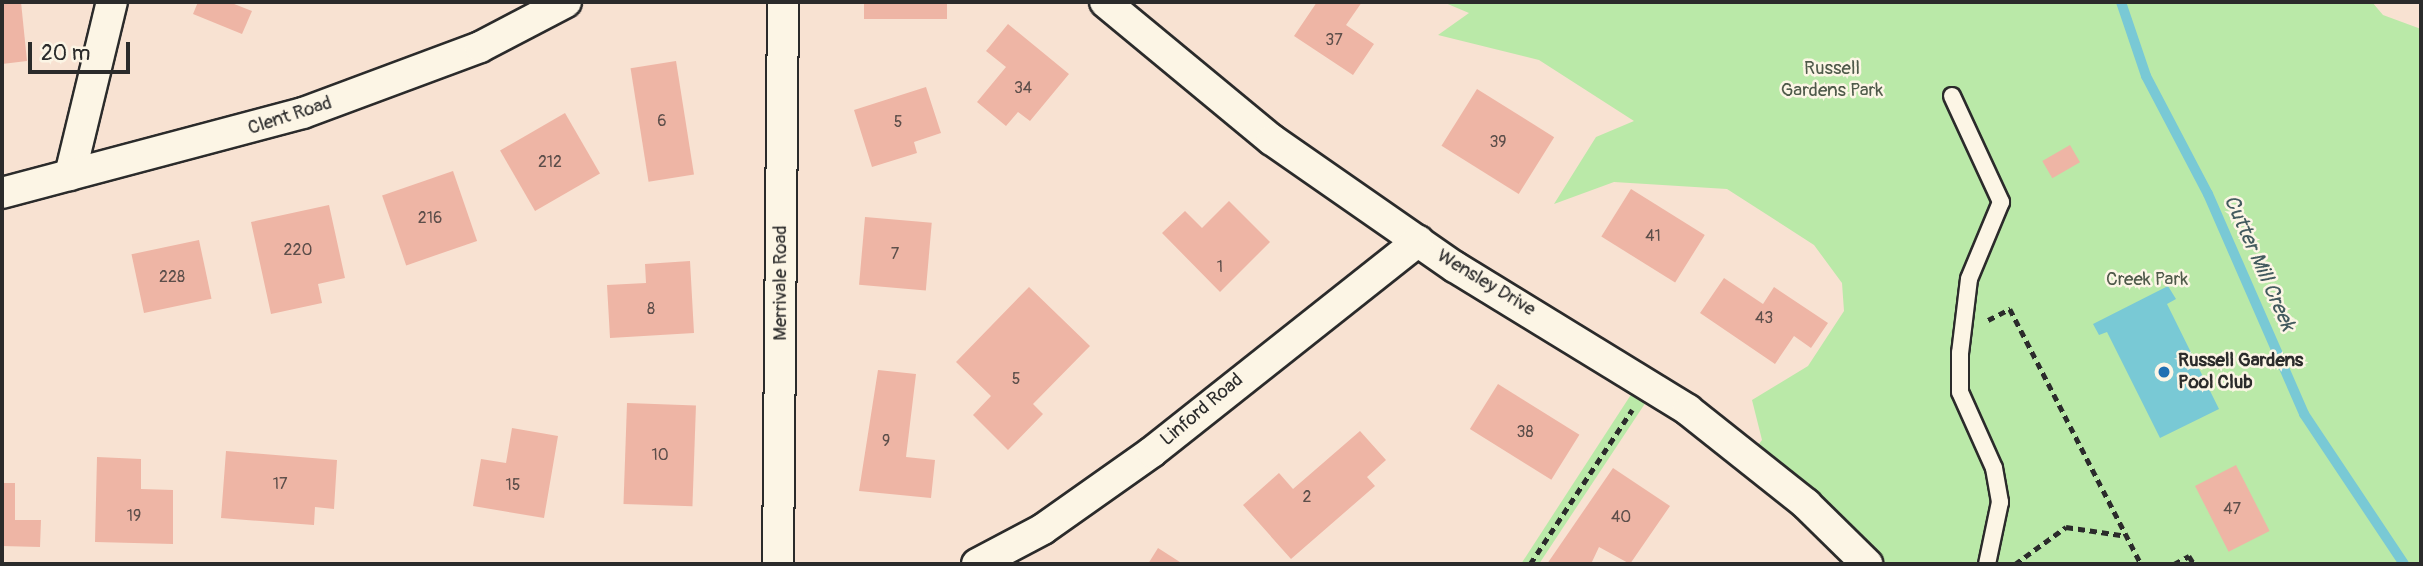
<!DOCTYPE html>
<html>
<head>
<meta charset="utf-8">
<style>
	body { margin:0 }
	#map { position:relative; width:2423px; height:566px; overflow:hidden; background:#f8e2d2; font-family:Pangolin,sans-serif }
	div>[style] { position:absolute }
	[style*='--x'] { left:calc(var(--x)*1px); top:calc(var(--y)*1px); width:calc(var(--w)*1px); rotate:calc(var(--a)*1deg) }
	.green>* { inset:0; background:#bae9a8 }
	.water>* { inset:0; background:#79c9d5 }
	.stream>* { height:10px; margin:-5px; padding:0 5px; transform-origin:5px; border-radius:5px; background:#79c9d5 }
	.building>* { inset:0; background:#eeb5a5; transform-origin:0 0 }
	.path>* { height:4.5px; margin-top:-2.25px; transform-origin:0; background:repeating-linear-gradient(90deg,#2b2b2b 0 7px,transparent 0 12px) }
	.roads { filter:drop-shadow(2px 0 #2b2b2b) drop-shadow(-2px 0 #2b2b2b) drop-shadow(0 2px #2b2b2b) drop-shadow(0 -2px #2b2b2b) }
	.lane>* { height:16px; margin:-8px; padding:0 8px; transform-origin:8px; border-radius:8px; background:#fcf5e5 }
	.street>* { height:30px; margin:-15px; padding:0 15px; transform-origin:15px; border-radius:15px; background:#fcf5e5 }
	.dots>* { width:19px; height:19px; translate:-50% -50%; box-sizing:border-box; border:4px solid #fcf5e5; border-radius:50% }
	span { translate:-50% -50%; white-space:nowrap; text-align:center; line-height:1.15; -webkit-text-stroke:5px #fcf5e5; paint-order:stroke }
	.number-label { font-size:16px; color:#5c4e4a }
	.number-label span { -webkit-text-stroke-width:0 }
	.park-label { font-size:19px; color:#4f5a4a }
	.street-label { font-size:19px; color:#2b2b2b }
	.poi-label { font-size:19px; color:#2b2b2b; font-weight:700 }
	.left { translate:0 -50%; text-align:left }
	.water-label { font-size:21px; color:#425a5e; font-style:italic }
	.frame { position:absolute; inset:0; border:4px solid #2b2b2b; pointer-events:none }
	.scale { position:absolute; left:28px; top:42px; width:102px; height:32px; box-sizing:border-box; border:4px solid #2b2b2b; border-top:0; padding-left:9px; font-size:21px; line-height:24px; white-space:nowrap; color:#2b2b2b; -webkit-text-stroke:5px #fcf5e5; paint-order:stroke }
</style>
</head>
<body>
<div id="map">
	<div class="green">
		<div style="clip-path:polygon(1443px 2px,2372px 2px,2383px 15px,2421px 29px,2421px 564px,1867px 564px,1748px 458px,1762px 440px,1752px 400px,1808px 366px,1844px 311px,1842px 283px,1814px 245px,1727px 189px,1614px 182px,1554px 204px,1596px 137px,1634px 121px,1539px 60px,1438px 35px,1469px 13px)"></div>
		<div style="clip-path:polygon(1634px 390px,1648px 399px,1539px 564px,1521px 564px)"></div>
	</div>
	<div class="water">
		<div style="clip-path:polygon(2168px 286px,2176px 299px,2167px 304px,2219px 409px,2160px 438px,2107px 332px,2099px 335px,2093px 324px)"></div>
	</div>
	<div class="stream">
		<div style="--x:2121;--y:2;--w:78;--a:71.3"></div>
		<div style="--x:2146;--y:76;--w:133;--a:62.3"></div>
		<div style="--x:2208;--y:194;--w:240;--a:66.4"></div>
		<div style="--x:2304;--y:414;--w:180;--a:56.3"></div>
	</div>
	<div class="building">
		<div style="clip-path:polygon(2px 2px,21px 2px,27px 61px,2px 64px)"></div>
		<div style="clip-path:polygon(198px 2px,229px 2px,252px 11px,242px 34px,193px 14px)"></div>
		<div style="left:864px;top:2px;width:83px;height:17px"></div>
		<div style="clip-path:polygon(1317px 2px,1362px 2px,1346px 25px,1374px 44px,1353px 75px,1294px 36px)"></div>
		<div style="clip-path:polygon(1008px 24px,1069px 74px,1030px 121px,1018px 112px,1006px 126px,977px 102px,1006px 67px,986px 51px)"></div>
		<div style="left:676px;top:61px;width:115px;height:46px;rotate:81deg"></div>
		<div style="clip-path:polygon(926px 87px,941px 133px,914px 142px,917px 153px,872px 167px,854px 110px)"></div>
		<div style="left:1477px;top:89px;width:91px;height:67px;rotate:32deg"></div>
		<div style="left:565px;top:113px;width:70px;height:75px;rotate:60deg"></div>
		<div style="left:2070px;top:145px;width:20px;height:32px;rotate:60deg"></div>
		<div style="left:453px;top:171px;width:74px;height:75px;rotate:71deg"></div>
		<div style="left:1631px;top:189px;width:87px;height:56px;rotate:32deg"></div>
		<div style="clip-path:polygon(1229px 201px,1270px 242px,1220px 292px,1162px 233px,1185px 211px,1202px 228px)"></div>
		<div style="clip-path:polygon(329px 205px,345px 278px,318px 284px,322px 303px,271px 314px,251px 222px)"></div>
		<div style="left:865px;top:217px;width:67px;height:68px;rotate:5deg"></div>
		<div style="left:199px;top:240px;width:60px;height:69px;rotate:78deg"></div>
		<div style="clip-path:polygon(690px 261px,694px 333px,610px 338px,607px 285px,646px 283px,645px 264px)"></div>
		<div style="clip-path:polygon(1724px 278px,1763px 304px,1774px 287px,1828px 323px,1811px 348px,1794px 336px,1775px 364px,1700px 313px)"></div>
		<div style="clip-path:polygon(1029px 287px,1090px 346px,1033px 404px,1043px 414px,1008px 450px,973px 415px,991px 396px,956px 362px)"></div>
		<div style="clip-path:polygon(878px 370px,916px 374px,906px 457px,935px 460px,931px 498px,859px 491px)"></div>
		<div style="left:1498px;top:384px;width:96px;height:53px;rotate:32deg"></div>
		<div style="left:627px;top:403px;width:69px;height:101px;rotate:2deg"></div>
		<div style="clip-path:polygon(512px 428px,558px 436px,544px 518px,473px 506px,481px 459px,506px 463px)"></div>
		<div style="clip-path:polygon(1360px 431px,1386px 460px,1367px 477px,1375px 486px,1291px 559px,1243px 505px,1279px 473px,1293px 489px)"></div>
		<div style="clip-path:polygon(226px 451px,337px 460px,334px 509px,315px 507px,314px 525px,221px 518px)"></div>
		<div style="clip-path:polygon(97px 457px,141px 459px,141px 489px,173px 490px,173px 544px,95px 542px)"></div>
		<div style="left:2236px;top:465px;width:74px;height:46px;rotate:63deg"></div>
		<div style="clip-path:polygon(1613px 468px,1670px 506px,1630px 564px,1599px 547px,1591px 564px,1547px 564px)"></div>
		<div style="clip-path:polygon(2px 483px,15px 483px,15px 520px,41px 520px,40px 547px,2px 546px)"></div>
		<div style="clip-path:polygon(1158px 548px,1183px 564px,1148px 564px)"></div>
	</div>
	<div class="path">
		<div style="--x:1988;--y:320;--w:25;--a:-27"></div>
		<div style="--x:2010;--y:309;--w:287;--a:62.8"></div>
		<div style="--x:1530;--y:564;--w:185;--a:-56.5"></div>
		<div style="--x:2015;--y:564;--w:63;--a:-36"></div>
		<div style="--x:2066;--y:527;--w:62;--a:8.4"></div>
		<div style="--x:2174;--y:564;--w:17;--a:-28"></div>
		<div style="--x:2189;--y:556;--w:9;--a:58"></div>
	</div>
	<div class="roads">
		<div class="lane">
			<div style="--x:1952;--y:96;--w:117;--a:65.2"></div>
			<div style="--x:2001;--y:202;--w:83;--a:112.6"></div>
			<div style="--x:1969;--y:279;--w:75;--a:96.9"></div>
			<div style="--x:1960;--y:353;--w:39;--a:90"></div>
			<div style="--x:1960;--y:392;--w:83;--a:65.9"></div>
			<div style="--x:1994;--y:468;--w:35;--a:80"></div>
			<div style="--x:2000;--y:502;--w:63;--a:101.8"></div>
		</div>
		<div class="street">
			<div style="--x:1105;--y:2;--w:217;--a:39.6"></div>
			<div style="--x:1272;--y:140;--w:223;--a:34.8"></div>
			<div style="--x:1455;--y:267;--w:273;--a:31.5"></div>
			<div style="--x:1688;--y:410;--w:151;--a:38.5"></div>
			<div style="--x:1806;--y:504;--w:86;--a:44.5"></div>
			<div style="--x:70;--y:175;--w:178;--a:-76.4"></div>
			<div style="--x:2;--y:193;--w:311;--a:-14.9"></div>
			<div style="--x:303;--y:113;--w:189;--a:-20.4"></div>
			<div style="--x:480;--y:47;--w:97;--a:-27.6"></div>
			<div style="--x:778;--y:564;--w:562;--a:-89.49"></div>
			<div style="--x:977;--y:564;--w:75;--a:-27.9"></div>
			<div style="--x:1043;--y:529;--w:133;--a:-35.2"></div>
			<div style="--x:1152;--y:452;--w:340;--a:-38.4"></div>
		</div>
	</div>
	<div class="dots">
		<div style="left:2164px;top:372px;background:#1f6fb2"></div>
	</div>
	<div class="number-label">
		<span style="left:1334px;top:40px">37</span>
		<span style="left:1023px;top:88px">34</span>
		<span style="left:662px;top:121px">6</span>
		<span style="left:898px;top:122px">5</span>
		<span style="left:1498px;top:142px">39</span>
		<span style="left:550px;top:162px">212</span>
		<span style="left:430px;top:218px">216</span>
		<span style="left:1653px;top:236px">41</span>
		<span style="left:298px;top:250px">220</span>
		<span style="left:895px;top:254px">7</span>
		<span style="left:1220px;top:267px">1</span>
		<span style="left:172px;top:277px">228</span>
		<span style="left:651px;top:309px">8</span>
		<span style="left:1764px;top:318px">43</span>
		<span style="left:1016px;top:379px">5</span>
		<span style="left:1525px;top:432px">38</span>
		<span style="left:886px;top:441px">9</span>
		<span style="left:660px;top:455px">10</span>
		<span style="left:280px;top:484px">17</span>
		<span style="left:513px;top:485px">15</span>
		<span style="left:1307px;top:497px">2</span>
		<span style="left:2232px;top:509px">47</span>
		<span style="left:134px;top:516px">19</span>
		<span style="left:1621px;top:517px">40</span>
	</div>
	<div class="park-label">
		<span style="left:1832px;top:80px">Russell<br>Gardens Park</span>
		<span style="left:2147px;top:280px">Creek Park</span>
	</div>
	<div class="street-label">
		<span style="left:290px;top:116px;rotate:-18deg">Clent Road</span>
		<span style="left:781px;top:283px;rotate:-90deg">Merrivale Road</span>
		<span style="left:1486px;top:283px;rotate:31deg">Wensley Drive</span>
		<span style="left:1202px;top:410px;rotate:-40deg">Linford Road</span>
	</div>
	<div class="poi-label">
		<span class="left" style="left:2178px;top:372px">Russell Gardens<br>Pool Club</span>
	</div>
	<div class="water-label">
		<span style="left:2259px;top:263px;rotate:66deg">Cutter Mill Creek</span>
	</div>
	<div class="frame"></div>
	<div class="scale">20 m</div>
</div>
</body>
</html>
